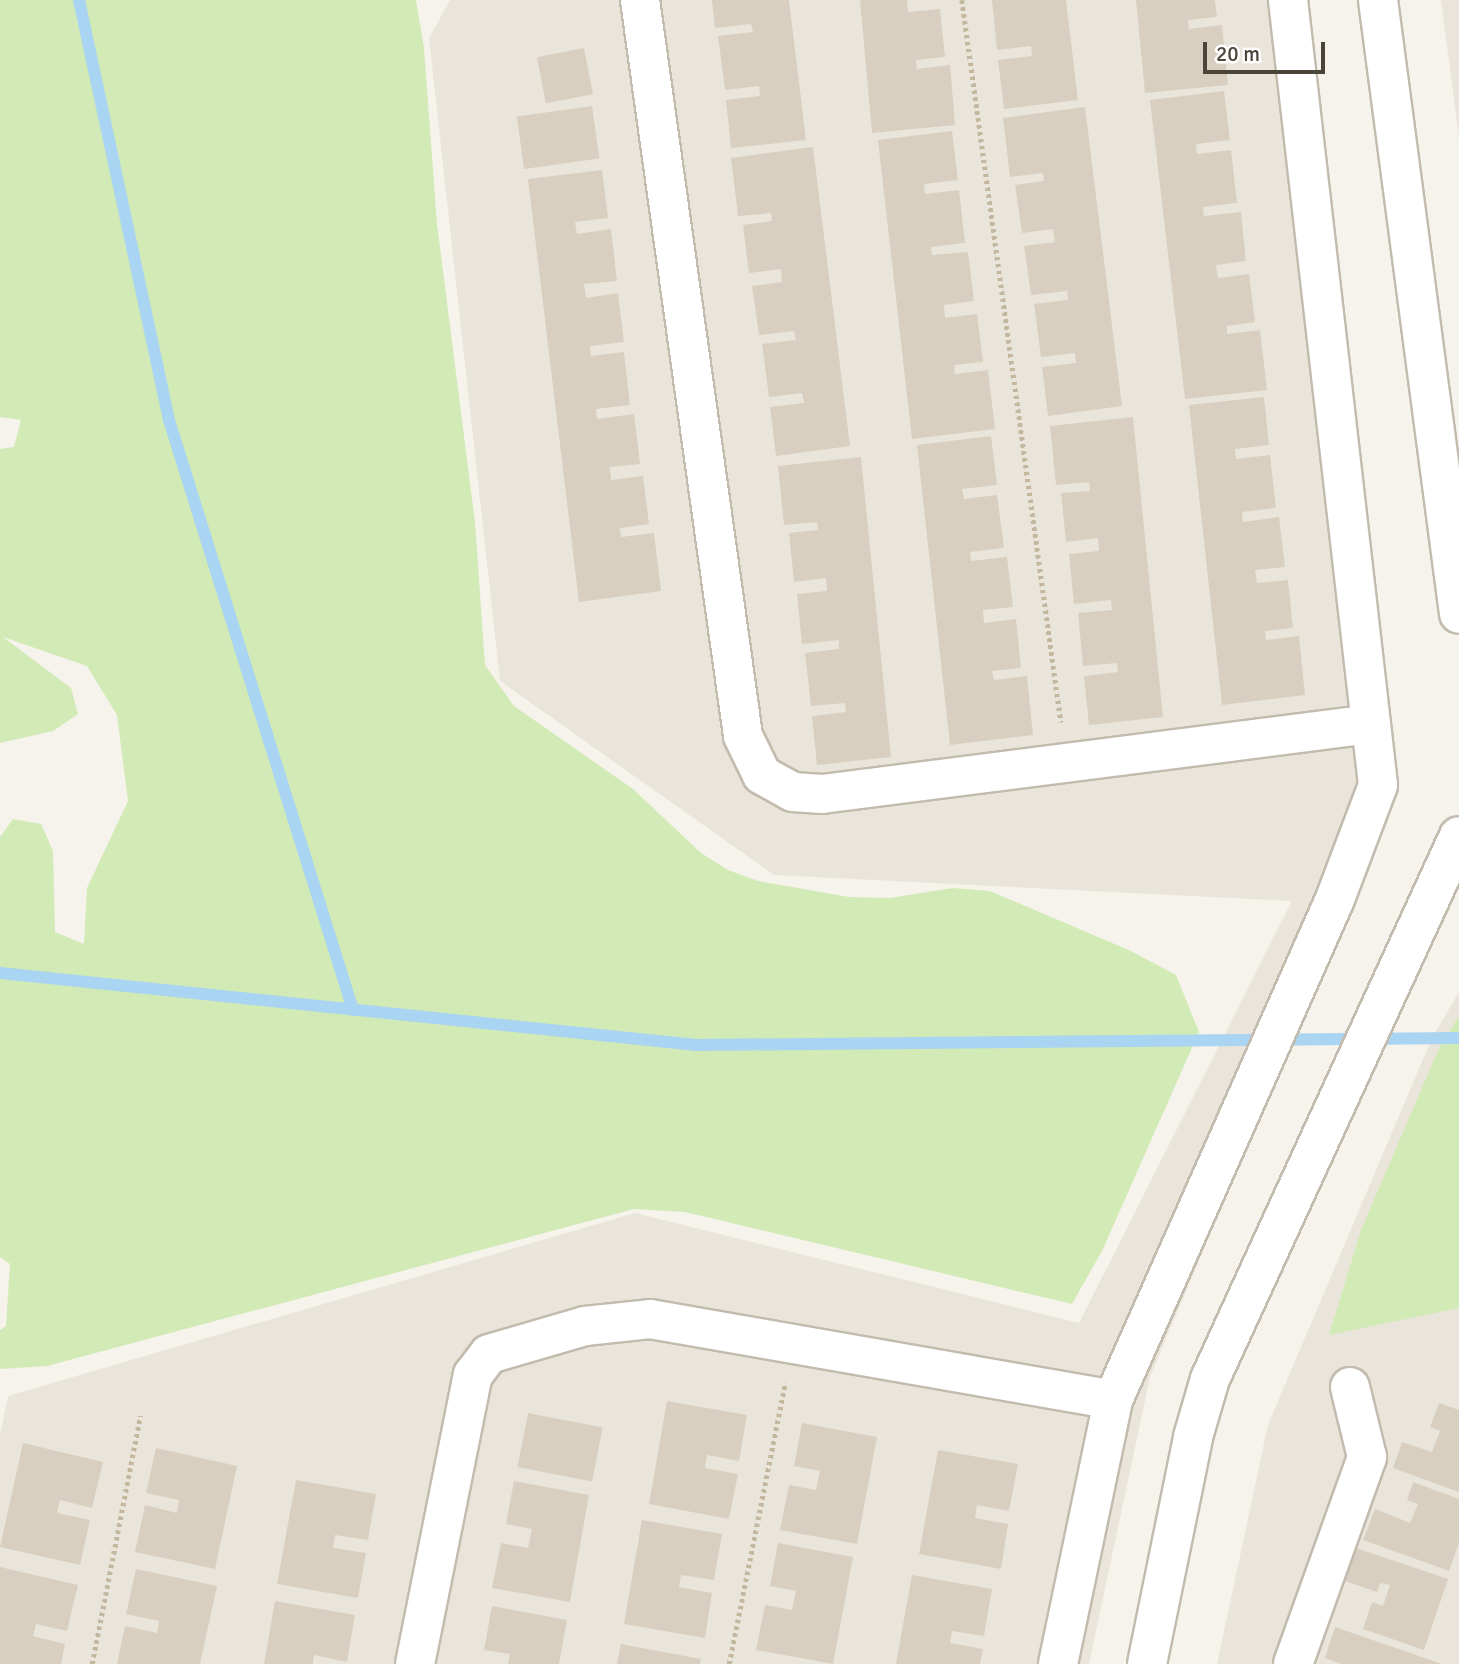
<!DOCTYPE html>
<html>
<head>
<meta charset="utf-8">
<style>
	body { margin:0 }
	#map { position:relative; width:1459px; height:1664px; overflow:hidden; background:#f6f3ec; font-family:Signika,sans-serif }
	div>[style] { position:absolute }
	[style*='--x'] { left:calc(var(--x)*1px); top:calc(var(--y)*1px); width:calc(var(--w)*1px); rotate:calc(var(--a)*1deg) }
	.residential>* { inset:0; background:#eae5da }
	.green>* { inset:0; background:#d2eab5 }
	.stream>* { height:12px; margin:-6px; padding:0 6px; transform-origin:6px; border-radius:6px; background:#a9d4f2 }
	.building>* { inset:0; background:#d8cfc1; transform-origin:0 0 }
	.path>* { height:4.5px; margin-top:-2.25px; transform-origin:0; background:repeating-linear-gradient(90deg,#c4b79f 0 3.5px,transparent 0 7px) }
	.roads { filter:drop-shadow(2px 0 #c2bbae) drop-shadow(-2px 0 #c2bbae) drop-shadow(0 2px #c2bbae) drop-shadow(0 -2px #c2bbae) }
	.minor>* { height:38px; margin:-19px; padding:0 19px; transform-origin:19px; border-radius:19px; background:#fff }
	span { translate:-50% -50%; white-space:nowrap; text-align:center; line-height:1.15; -webkit-text-stroke:5px #fff; paint-order:stroke }
	.scale { position:absolute; left:1203px; top:42px; width:122px; height:32px; box-sizing:border-box; border:4px solid #4b4439; border-top:0; padding-left:9px; font-size:21px; line-height:24px; white-space:nowrap; color:#4b4439; -webkit-text-stroke:5px #fff; paint-order:stroke }
</style>
</head>
<body>
<div id="map">
	<div class="residential">
		<div style="clip-path:polygon(450px 0,1307px 0,1397px 774px,1353px 894px,1150px 1377px,1089px 1664px,0 1664px,0 1436px,8px 1396px,635px 1213px,1079px 1323px,1292px 901px,774px 875px,500px 681px,429px 38px)"></div>
		<div style="clip-path:polygon(1441px 0,1459px 0,1459px 138px)"></div>
		<div style="clip-path:polygon(1459px 992px,1459px 1664px,1217px 1664px,1268px 1425px,1432px 1038px)"></div>
	</div>
	<div class="green">
		<div style="clip-path:polygon(0 0,416px 0,424px 48px,437px 224px,475px 522px,485px 665px,514px 706px,633px 789px,701px 853px,728px 870px,758px 881px,849px 897px,890px 898px,953px 888px,990px 891px,1131px 951px,1176px 975px,1199px 1032px,1102px 1251px,1072px 1304px,685px 1212px,634px 1209px,47px 1366px,0 1369px,0 1330px,6px 1326px,10px 1264px,0 1257px,0 837px,13px 819px,41px 824px,53px 851px,55px 932px,84px 944px,87px 888px,128px 801px,117px 715px,87px 666px,3px 637px,71px 688px,78px 714px,53px 731px,0 743px,0 449px,14px 447px,21px 420px,0 417px)"></div>
		<div style="clip-path:polygon(1459px 1016px,1459px 1308px,1329px 1335px,1361px 1230px,1440px 1046px)"></div>
	</div>
	<div class="stream">
		<div style="--x:79;--y:0;--w:430;--a:77.9"></div>
		<div style="--x:169;--y:420;--w:618;--a:72.68"></div>
		<div style="--x:0;--y:973;--w:700;--a:5.91"></div>
		<div style="--x:696;--y:1045;--w:763;--a:-0.53"></div>
	</div>
	<div class="building">
		<div style="clip-path:polygon(712px 0,789px 0,806px 140px,731px 148px,726px 100px,760px 96px,759px 86px,725px 90px,718px 36px,753px 32px,751px 24px,715px 28px)"></div>
		<div style="clip-path:polygon(860px 0,907px 0,908px 12px,940px 9px,945px 57px,916px 60px,917px 69px,950px 65px,955px 125px,872px 133px)"></div>
		<div style="clip-path:polygon(992px 0,1066px 0,1078px 100px,1004px 109px,998px 60px,1032px 56px,1031px 46px,997px 50px)"></div>
		<div style="clip-path:polygon(1136px 0,1215px 0,1217px 17px,1188px 20px,1189px 29px,1222px 25px,1228px 85px,1145px 93px)"></div>
		<div style="left:584px;top:48px;width:47px;height:48px;rotate:79deg"></div>
		<div style="clip-path:polygon(1224px 91px,1230px 140px,1196px 144px,1197px 154px,1231px 150px,1237px 203px,1203px 207px,1204px 216px,1241px 212px,1246px 261px,1216px 265px,1218px 278px,1249px 274px,1255px 322px,1227px 326px,1227px 334px,1260px 330px,1267px 390px,1185px 399px,1150px 100px)"></div>
		<div style="left:592px;top:106px;width:53px;height:76px;rotate:82deg"></div>
		<div style="clip-path:polygon(1085px 107px,1122px 406px,1048px 416px,1042px 367px,1076px 363px,1075px 353px,1041px 357px,1034px 304px,1068px 300px,1067px 291px,1031px 295px,1024px 246px,1055px 242px,1053px 229px,1022px 233px,1015px 185px,1044px 181px,1043px 173px,1010px 177px,1003px 118px)"></div>
		<div style="clip-path:polygon(952px 131px,958px 180px,924px 184px,925px 194px,959px 190px,965px 243px,931px 247px,932px 255px,968px 252px,974px 301px,944px 305px,945px 318px,977px 314px,983px 362px,954px 365px,955px 374px,988px 370px,995px 429px,912px 439px,878px 140px)"></div>
		<div style="clip-path:polygon(813px 147px,850px 446px,776px 456px,770px 407px,804px 403px,802px 393px,769px 397px,762px 344px,796px 340px,794px 331px,759px 335px,752px 286px,782px 282px,781px 269px,749px 273px,743px 225px,772px 221px,771px 213px,738px 216px,731px 158px)"></div>
		<div style="clip-path:polygon(602px 170px,608px 218px,575px 222px,577px 234px,611px 229px,617px 281px,584px 284px,586px 298px,618px 293px,624px 342px,590px 346px,591px 356px,624px 352px,630px 405px,596px 409px,597px 419px,634px 414px,640px 464px,610px 467px,611px 480px,643px 476px,649px 524px,620px 528px,621px 537px,654px 533px,661px 591px,579px 602px,528px 179px)"></div>
		<div style="clip-path:polygon(1264px 397px,1269px 445px,1235px 449px,1236px 459px,1270px 455px,1276px 508px,1242px 512px,1243px 522px,1279px 517px,1285px 567px,1255px 570px,1257px 583px,1288px 580px,1293px 628px,1265px 631px,1266px 640px,1299px 636px,1305px 695px,1222px 705px,1189px 405px)"></div>
		<div style="clip-path:polygon(1133px 417px,1163px 717px,1089px 725px,1084px 676px,1118px 672px,1117px 663px,1083px 666px,1078px 613px,1112px 610px,1111px 600px,1074px 604px,1069px 554px,1099px 551px,1098px 538px,1066px 542px,1061px 493px,1090px 491px,1089px 482px,1056px 485px,1050px 426px)"></div>
		<div style="clip-path:polygon(991px 436px,997px 485px,962px 489px,964px 499px,997px 495px,1004px 548px,970px 552px,971px 561px,1007px 557px,1013px 607px,983px 610px,984px 623px,1016px 619px,1021px 668px,992px 671px,994px 680px,1027px 676px,1033px 735px,950px 745px,917px 445px)"></div>
		<div style="clip-path:polygon(861px 457px,891px 757px,817px 765px,812px 716px,846px 712px,845px 703px,811px 706px,805px 653px,839px 649px,839px 640px,802px 644px,797px 594px,827px 591px,826px 578px,794px 582px,789px 533px,818px 530px,817px 522px,784px 525px,778px 466px)"></div>
		<div style="clip-path:polygon(667px 1401px,747px 1415px,739px 1461px,707px 1455px,705px 1468px,738px 1474px,729px 1519px,649px 1504px)"></div>
		<div style="clip-path:polygon(1439px 1403px,1459px 1410px,1459px 1492px,1393px 1468px,1402px 1442px,1432px 1452px,1440px 1431px,1430px 1427px)"></div>
		<div style="left:528px;top:1413px;width:76px;height:55px;rotate:11deg"></div>
		<div style="clip-path:polygon(802px 1423px,877px 1437px,857px 1544px,780px 1530px,789px 1485px,816px 1490px,820px 1471px,794px 1466px)"></div>
		<div style="clip-path:polygon(23px 1443px,103px 1462px,92px 1508px,60px 1500px,57px 1513px,90px 1520px,80px 1565px,0 1547px)"></div>
		<div style="clip-path:polygon(156px 1448px,237px 1466px,215px 1569px,135px 1552px,145px 1505px,177px 1513px,179px 1500px,146px 1493px)"></div>
		<div style="clip-path:polygon(938px 1450px,1018px 1464px,1009px 1511px,977px 1505px,975px 1518px,1008px 1524px,1001px 1569px,919px 1554px)"></div>
		<div style="clip-path:polygon(296px 1480px,376px 1494px,368px 1540px,335px 1535px,333px 1548px,366px 1553px,358px 1598px,277px 1584px)"></div>
		<div style="clip-path:polygon(514px 1481px,589px 1495px,570px 1602px,492px 1588px,501px 1543px,528px 1548px,532px 1529px,506px 1524px)"></div>
		<div style="clip-path:polygon(1413px 1482px,1459px 1499px,1459px 1543px,1449px 1571px,1363px 1540px,1375px 1509px,1410px 1523px,1418px 1504px,1407px 1500px)"></div>
		<div style="clip-path:polygon(642px 1520px,722px 1534px,714px 1580px,681px 1575px,679px 1587px,712px 1593px,705px 1638px,624px 1624px)"></div>
		<div style="clip-path:polygon(778px 1543px,853px 1557px,833px 1664px,756px 1650px,765px 1605px,792px 1610px,796px 1591px,770px 1586px)"></div>
		<div style="clip-path:polygon(1356px 1548px,1448px 1579px,1424px 1650px,1363px 1629px,1372px 1602px,1383px 1606px,1390px 1585px,1380px 1583px,1377px 1592px,1345px 1581px)"></div>
		<div style="clip-path:polygon(0 1567px,78px 1585px,67px 1631px,36px 1624px,33px 1636px,65px 1644px,61px 1664px,0 1664px)"></div>
		<div style="clip-path:polygon(136px 1569px,217px 1586px,200px 1664px,117px 1664px,125px 1626px,157px 1633px,159px 1621px,126px 1614px)"></div>
		<div style="clip-path:polygon(912px 1575px,992px 1589px,984px 1636px,952px 1631px,950px 1643px,983px 1649px,980px 1664px,896px 1664px)"></div>
		<div style="clip-path:polygon(275px 1601px,355px 1615px,347px 1662px,314px 1655px,313px 1664px,264px 1664px)"></div>
		<div style="clip-path:polygon(492px 1606px,567px 1620px,559px 1664px,508px 1664px,510px 1654px,484px 1650px)"></div>
		<div style="clip-path:polygon(1335px 1627px,1442px 1664px,1341px 1664px,1325px 1658px)"></div>
		<div style="clip-path:polygon(621px 1644px,701px 1659px,700px 1664px,617px 1664px)"></div>
	</div>
	<div class="path">
		<div style="--x:962;--y:0;--w:729;--a:82.19"></div>
		<div style="--x:92;--y:1664;--w:253;--a:-79"></div>
		<div style="--x:729;--y:1664;--w:287;--a:-78.7"></div>
	</div>
	<div class="roads">
		<div class="minor">
			<div style="--x:640;--y:0;--w:743;--a:82.03"></div>
			<div style="--x:743;--y:736;--w:43;--a:64"></div>
			<div style="--x:762;--y:775;--w:35;--a:29"></div>
			<div style="--x:793;--y:792;--w:29;--a:4"></div>
			<div style="--x:822;--y:794;--w:553;--a:-7.27"></div>
			<div style="--x:1371;--y:724;--w:729;--a:-96.54"></div>
			<div style="--x:1378;--y:0;--w:619;--a:82.48"></div>
			<div style="--x:415;--y:1664;--w:295;--a:-78.7"></div>
			<div style="--x:473;--y:1375;--w:26;--a:-53"></div>
			<div style="--x:489;--y:1354;--w:100;--a:-16.3"></div>
			<div style="--x:585;--y:1326;--w:65;--a:-6.1"></div>
			<div style="--x:650;--y:1319;--w:470;--a:9.9"></div>
			<div style="--x:1113;--y:1400;--w:548;--a:-66.1"></div>
			<div style="--x:1335;--y:899;--w:122;--a:-69.3"></div>
			<div style="--x:1378;--y:785;--w:61;--a:-96.5"></div>
			<div style="--x:1058;--y:1664;--w:270;--a:-78.2"></div>
			<div style="--x:1147;--y:1664;--w:232;--a:-78.5"></div>
			<div style="--x:1193;--y:1437;--w:60;--a:-73.7"></div>
			<div style="--x:1210;--y:1379;--w:597;--a:-65.37"></div>
			<div style="--x:1293;--y:1664;--w:220;--a:-70.3"></div>
			<div style="--x:1367;--y:1457;--w:72;--a:-103.7"></div>
		</div>
	</div>
	<div class="scale">20 m</div>
</div>
</body>
</html>
